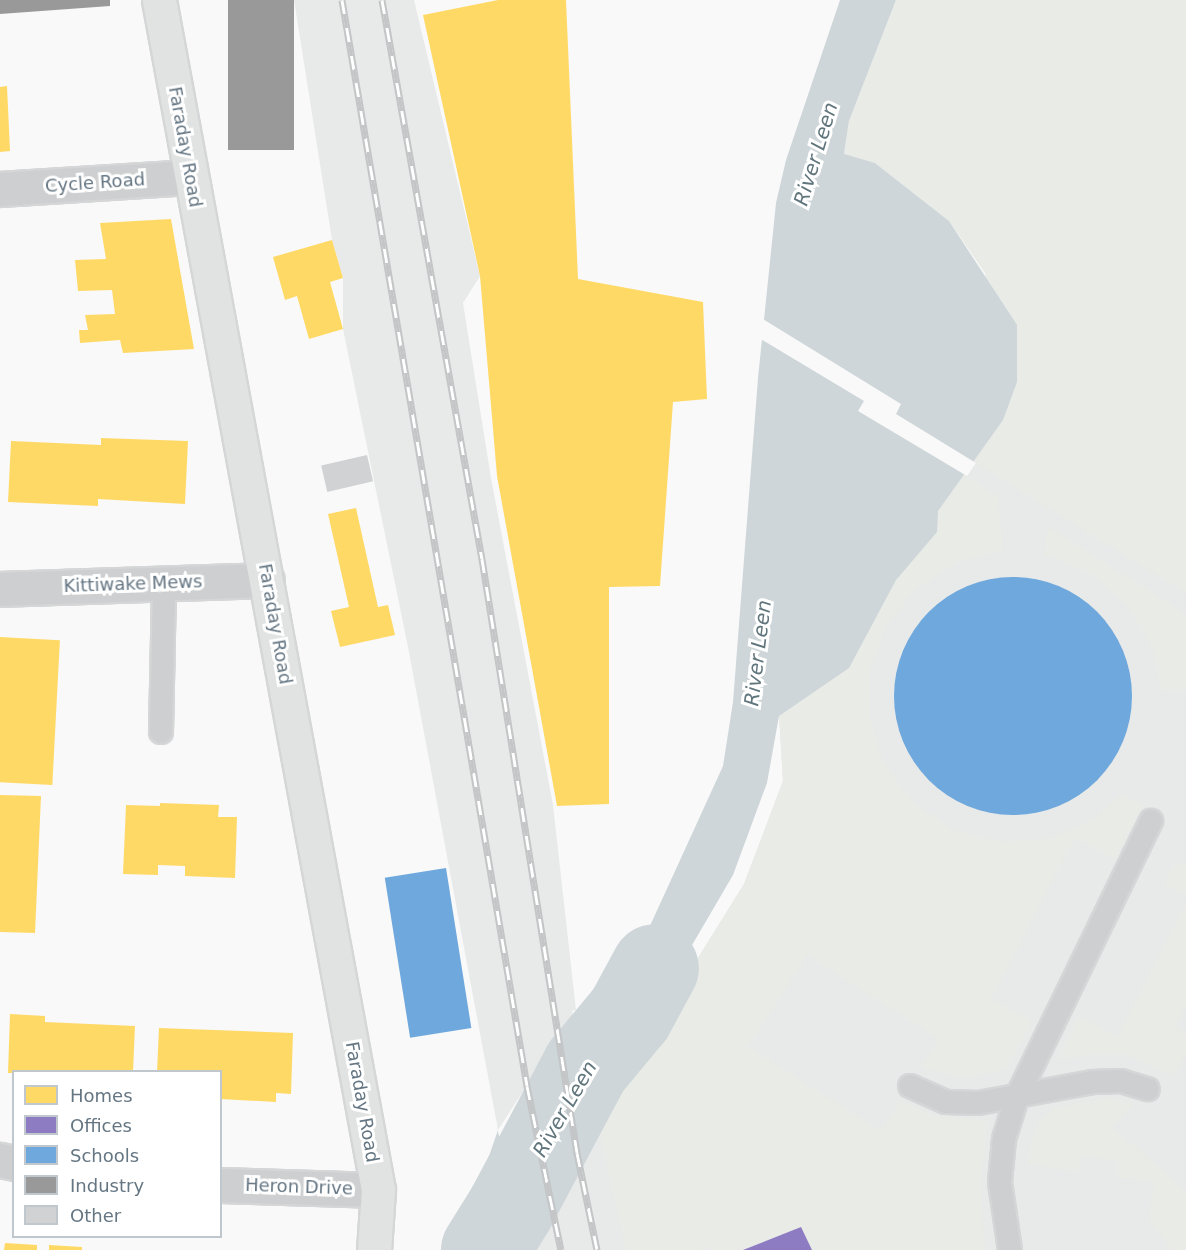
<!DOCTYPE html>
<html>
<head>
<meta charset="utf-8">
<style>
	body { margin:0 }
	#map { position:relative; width:1186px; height:1250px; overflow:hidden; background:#f9f9f9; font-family:"DejaVu Sans",sans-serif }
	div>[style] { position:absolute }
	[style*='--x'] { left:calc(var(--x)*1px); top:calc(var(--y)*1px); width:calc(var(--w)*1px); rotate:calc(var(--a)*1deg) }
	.built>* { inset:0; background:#e8e9e9 }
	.green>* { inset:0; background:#e8ebe6 }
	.water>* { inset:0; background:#ced6d9 }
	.pier>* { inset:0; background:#f9f9f9; transform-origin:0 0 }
	.homes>* { inset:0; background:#ffd966; transform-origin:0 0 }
	.offices>* { inset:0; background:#8e7cc3 }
	.schools>* { inset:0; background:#6fa8dc; transform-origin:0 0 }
	.round { border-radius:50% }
	.industry>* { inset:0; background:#999; transform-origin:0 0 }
	.river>* { height:88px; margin:-44px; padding:0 44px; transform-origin:44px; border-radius:44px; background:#ced6d9 }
	.building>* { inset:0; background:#d0d2d3; transform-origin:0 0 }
	.roads { filter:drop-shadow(2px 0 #d5d6d7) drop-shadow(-2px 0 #d5d6d7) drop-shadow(0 2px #d5d6d7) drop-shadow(0 -2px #d5d6d7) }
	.lane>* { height:22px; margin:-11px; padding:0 11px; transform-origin:11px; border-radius:11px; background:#cecfd0 }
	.street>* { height:33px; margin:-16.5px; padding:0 16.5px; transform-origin:16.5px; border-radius:16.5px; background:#cecfd0 }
	.secondary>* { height:33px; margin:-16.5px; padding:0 16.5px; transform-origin:16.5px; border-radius:16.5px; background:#e1e2e2 }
	.rail>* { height:7px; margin-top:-3.5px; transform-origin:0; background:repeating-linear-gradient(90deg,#fff 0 14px,#c3c5c6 0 28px); box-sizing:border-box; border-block:2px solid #c3c5c6 }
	span { translate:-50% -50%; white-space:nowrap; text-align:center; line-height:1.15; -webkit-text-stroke:6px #fff; paint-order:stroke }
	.street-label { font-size:18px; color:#657683 }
	.water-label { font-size:20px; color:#60757c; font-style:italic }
	.legend { position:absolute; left:12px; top:1070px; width:210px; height:168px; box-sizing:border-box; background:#fff; border:2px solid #c1c8cd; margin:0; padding:8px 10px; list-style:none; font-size:18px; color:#657683 }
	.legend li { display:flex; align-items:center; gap:12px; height:30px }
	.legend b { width:30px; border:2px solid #c1c8cd }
</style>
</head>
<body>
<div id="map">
	<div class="built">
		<div style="clip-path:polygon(294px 0,414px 0,480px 276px,463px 303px,491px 478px,553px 805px,576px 1010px,498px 1130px,408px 647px,343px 329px,343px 278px,332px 240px)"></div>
		<div style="clip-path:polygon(1186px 0,1186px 1250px,520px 1250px,597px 1120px,744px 884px,783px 781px,779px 715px)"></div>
	</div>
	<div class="green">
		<div style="clip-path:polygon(896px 0,1186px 0,1186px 593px,974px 462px,1003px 420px,985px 273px,949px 221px,875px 163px,844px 155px,849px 121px)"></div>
		<div style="clip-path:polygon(964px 475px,998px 496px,1003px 551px,958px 562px,916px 589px,887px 624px,870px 669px,870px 717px,883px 763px,914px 803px,954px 830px,1001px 842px,1050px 838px,1094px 819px,1122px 794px,1143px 805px,1115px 859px,1075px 838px,991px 999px,1032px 1020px,1006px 1070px,961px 1078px,921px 1068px,939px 1039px,807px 955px,748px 1047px,881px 1131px,900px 1101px,935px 1116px,988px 1120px,981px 1181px,984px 1240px,987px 1250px,812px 1250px,801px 1228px,743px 1250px,711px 1250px,710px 1248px,703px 1250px,626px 1250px,597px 1120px,744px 884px,783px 781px,779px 715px,849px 668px,896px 580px,937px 532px,938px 511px)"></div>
		<div style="clip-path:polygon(1048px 527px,1186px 614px,1186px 691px,1161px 691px,1153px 650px,1129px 607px,1093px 575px,1044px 554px)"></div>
		<div style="clip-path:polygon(1186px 862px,1186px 896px,1163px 884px,1175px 865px)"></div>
		<div style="clip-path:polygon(1186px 904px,1186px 1007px,1174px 1026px,1186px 1035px,1186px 1056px,1172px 1075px,1127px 1055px,1091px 1055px,1057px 1060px,1079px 1016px,1117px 1036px)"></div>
		<div style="clip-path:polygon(1111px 1097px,1134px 1103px,1112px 1127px,1186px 1191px,1186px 1250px,1172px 1250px,1149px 1220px,1154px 1182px,1116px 1177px,1117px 1161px,1081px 1156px,1080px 1172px,1028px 1164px,1029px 1147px,1038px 1123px,1054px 1108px)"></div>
	</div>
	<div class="water">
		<div style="clip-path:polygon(840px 0,896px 0,849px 121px,844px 154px,875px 163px,949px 221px,1017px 325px,1017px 382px,1003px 420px,938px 511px,937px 532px,896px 580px,849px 668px,779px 716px,767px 783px,733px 875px,615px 1077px,611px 1098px,597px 1120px,576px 1010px,612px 1001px,623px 985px,723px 766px,733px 702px,758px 378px,776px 203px,786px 160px)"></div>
		<div style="clip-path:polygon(498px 1130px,518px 1250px,466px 1250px,466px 1223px)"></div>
	</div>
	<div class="pier">
		<div style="clip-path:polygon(761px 318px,901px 404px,896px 414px,976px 463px,967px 476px,858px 411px,864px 401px,759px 338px)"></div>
		<div style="left:576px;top:1010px;width:112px;height:4px;rotate:79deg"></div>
		<div style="clip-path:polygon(500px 1128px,521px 1248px,520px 1250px,498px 1130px)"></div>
	</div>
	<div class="homes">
		<div style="clip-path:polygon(498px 0,566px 0,578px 279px,703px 302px,707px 399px,673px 402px,660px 586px,609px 587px,609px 804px,557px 806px,497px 476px,480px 276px,423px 15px)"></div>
		<div style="clip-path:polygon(7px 86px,10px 151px,0 152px,0 87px)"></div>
		<div style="clip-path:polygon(171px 219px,194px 349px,123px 353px,120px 340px,80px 343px,79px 330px,88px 330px,85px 315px,115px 314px,112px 290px,78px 291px,75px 260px,106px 259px,100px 223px)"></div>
		<div style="clip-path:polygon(332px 240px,343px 278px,330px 282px,343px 329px,309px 339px,297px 296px,285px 300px,273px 257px)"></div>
		<div style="clip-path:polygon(101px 438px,188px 441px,185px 504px,98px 499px,98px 506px,8px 502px,11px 441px,101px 445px)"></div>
		<div style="clip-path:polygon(356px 508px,378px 607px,388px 605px,395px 635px,340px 647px,331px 611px,349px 607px,328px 514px)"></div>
		<div style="left:0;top:637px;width:60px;height:145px;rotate:3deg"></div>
		<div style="clip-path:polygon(0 795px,41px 796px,35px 933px,0 932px)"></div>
		<div style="clip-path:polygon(160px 803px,219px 805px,218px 817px,237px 817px,235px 878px,185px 876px,185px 866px,158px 865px,158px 875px,123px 874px,126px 805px,160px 806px)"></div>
		<div style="clip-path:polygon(10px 1014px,45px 1016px,45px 1022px,135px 1026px,133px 1072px,8px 1073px)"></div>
		<div style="clip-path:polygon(159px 1028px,293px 1033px,291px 1094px,276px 1093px,276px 1102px,220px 1099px,220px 1072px,157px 1072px)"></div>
		<div style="clip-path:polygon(5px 1243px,37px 1245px,37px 1250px,4px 1250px)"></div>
		<div style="clip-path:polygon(49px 1245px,82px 1247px,82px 1250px,49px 1250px)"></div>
	</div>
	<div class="offices">
		<div style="clip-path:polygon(801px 1227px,812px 1250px,743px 1250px)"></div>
	</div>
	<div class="schools">
		<div class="round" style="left:894px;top:577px;width:238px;height:238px"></div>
		<div style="left:446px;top:868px;width:162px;height:62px;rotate:81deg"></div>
	</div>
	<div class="industry">
		<div style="clip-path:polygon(0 0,110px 0,110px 6px,0 14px)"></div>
		<div style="left:228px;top:0;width:66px;height:150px"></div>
	</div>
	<div class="river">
		<div style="--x:485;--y:1250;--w:49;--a:-58.2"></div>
		<div style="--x:511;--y:1208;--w:160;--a:-62"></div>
		<div style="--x:586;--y:1067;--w:69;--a:-50.3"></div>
		<div style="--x:630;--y:1014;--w:52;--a:-61.5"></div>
	</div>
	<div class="building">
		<div style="left:367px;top:455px;width:27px;height:47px;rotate:77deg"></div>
	</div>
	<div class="roads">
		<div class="lane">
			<div style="--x:161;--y:732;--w:149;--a:-88.8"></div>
			<div style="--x:910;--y:1086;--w:39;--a:24"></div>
			<div style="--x:946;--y:1102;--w:32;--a:2"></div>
			<div style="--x:978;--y:1103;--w:116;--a:-10.4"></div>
			<div style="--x:1092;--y:1082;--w:29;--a:-2"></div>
			<div style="--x:1121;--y:1081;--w:28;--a:17"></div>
			<div style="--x:1010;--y:1250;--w:69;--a:-98.4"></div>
			<div style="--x:1000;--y:1182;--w:43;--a:-84.7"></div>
			<div style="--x:1004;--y:1139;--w:44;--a:-72.8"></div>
			<div style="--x:1017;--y:1097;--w:307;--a:-64.1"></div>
		</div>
		<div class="street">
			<div style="--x:0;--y:189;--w:190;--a:-3.6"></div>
			<div style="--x:0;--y:589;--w:267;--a:-1.9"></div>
			<div style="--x:0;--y:1160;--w:14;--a:12"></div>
			<div style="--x:220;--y:1185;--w:158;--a:1.8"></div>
		</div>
		<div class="secondary">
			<div style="--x:159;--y:0;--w:1210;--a:79.57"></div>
			<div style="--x:378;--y:1190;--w:60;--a:93.8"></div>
		</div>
	</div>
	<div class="rail">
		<div style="--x:342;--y:0;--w:1102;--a:80.33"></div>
		<div style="--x:527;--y:1086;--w:167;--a:78.3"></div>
		<div style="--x:382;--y:0;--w:568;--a:79.86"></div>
		<div style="--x:482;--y:559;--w:602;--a:80.91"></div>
		<div style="--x:577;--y:1153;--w:99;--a:78.3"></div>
	</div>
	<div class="street-label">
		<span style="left:185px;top:147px;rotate:80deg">Faraday Road</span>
		<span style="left:95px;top:183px;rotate:-4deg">Cycle Road</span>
		<span style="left:133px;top:584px;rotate:-2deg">Kittiwake Mews</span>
		<span style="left:275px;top:624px;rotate:80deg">Faraday Road</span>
		<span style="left:362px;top:1102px;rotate:80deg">Faraday Road</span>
		<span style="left:299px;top:1187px;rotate:2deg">Heron Drive</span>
	</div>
	<div class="water-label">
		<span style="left:816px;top:154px;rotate:-73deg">River Leen</span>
		<span style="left:758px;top:653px;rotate:-83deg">River Leen</span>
		<span style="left:565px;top:1109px;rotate:-60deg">River Leen</span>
	</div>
	<ul class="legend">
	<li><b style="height:16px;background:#ffd966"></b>Homes</li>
	<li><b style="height:16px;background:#8e7cc3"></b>Offices</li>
	<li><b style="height:16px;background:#6fa8dc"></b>Schools</li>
	<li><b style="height:16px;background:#999"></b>Industry</li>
	<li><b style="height:16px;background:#d0d2d3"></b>Other</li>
	</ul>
</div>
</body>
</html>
